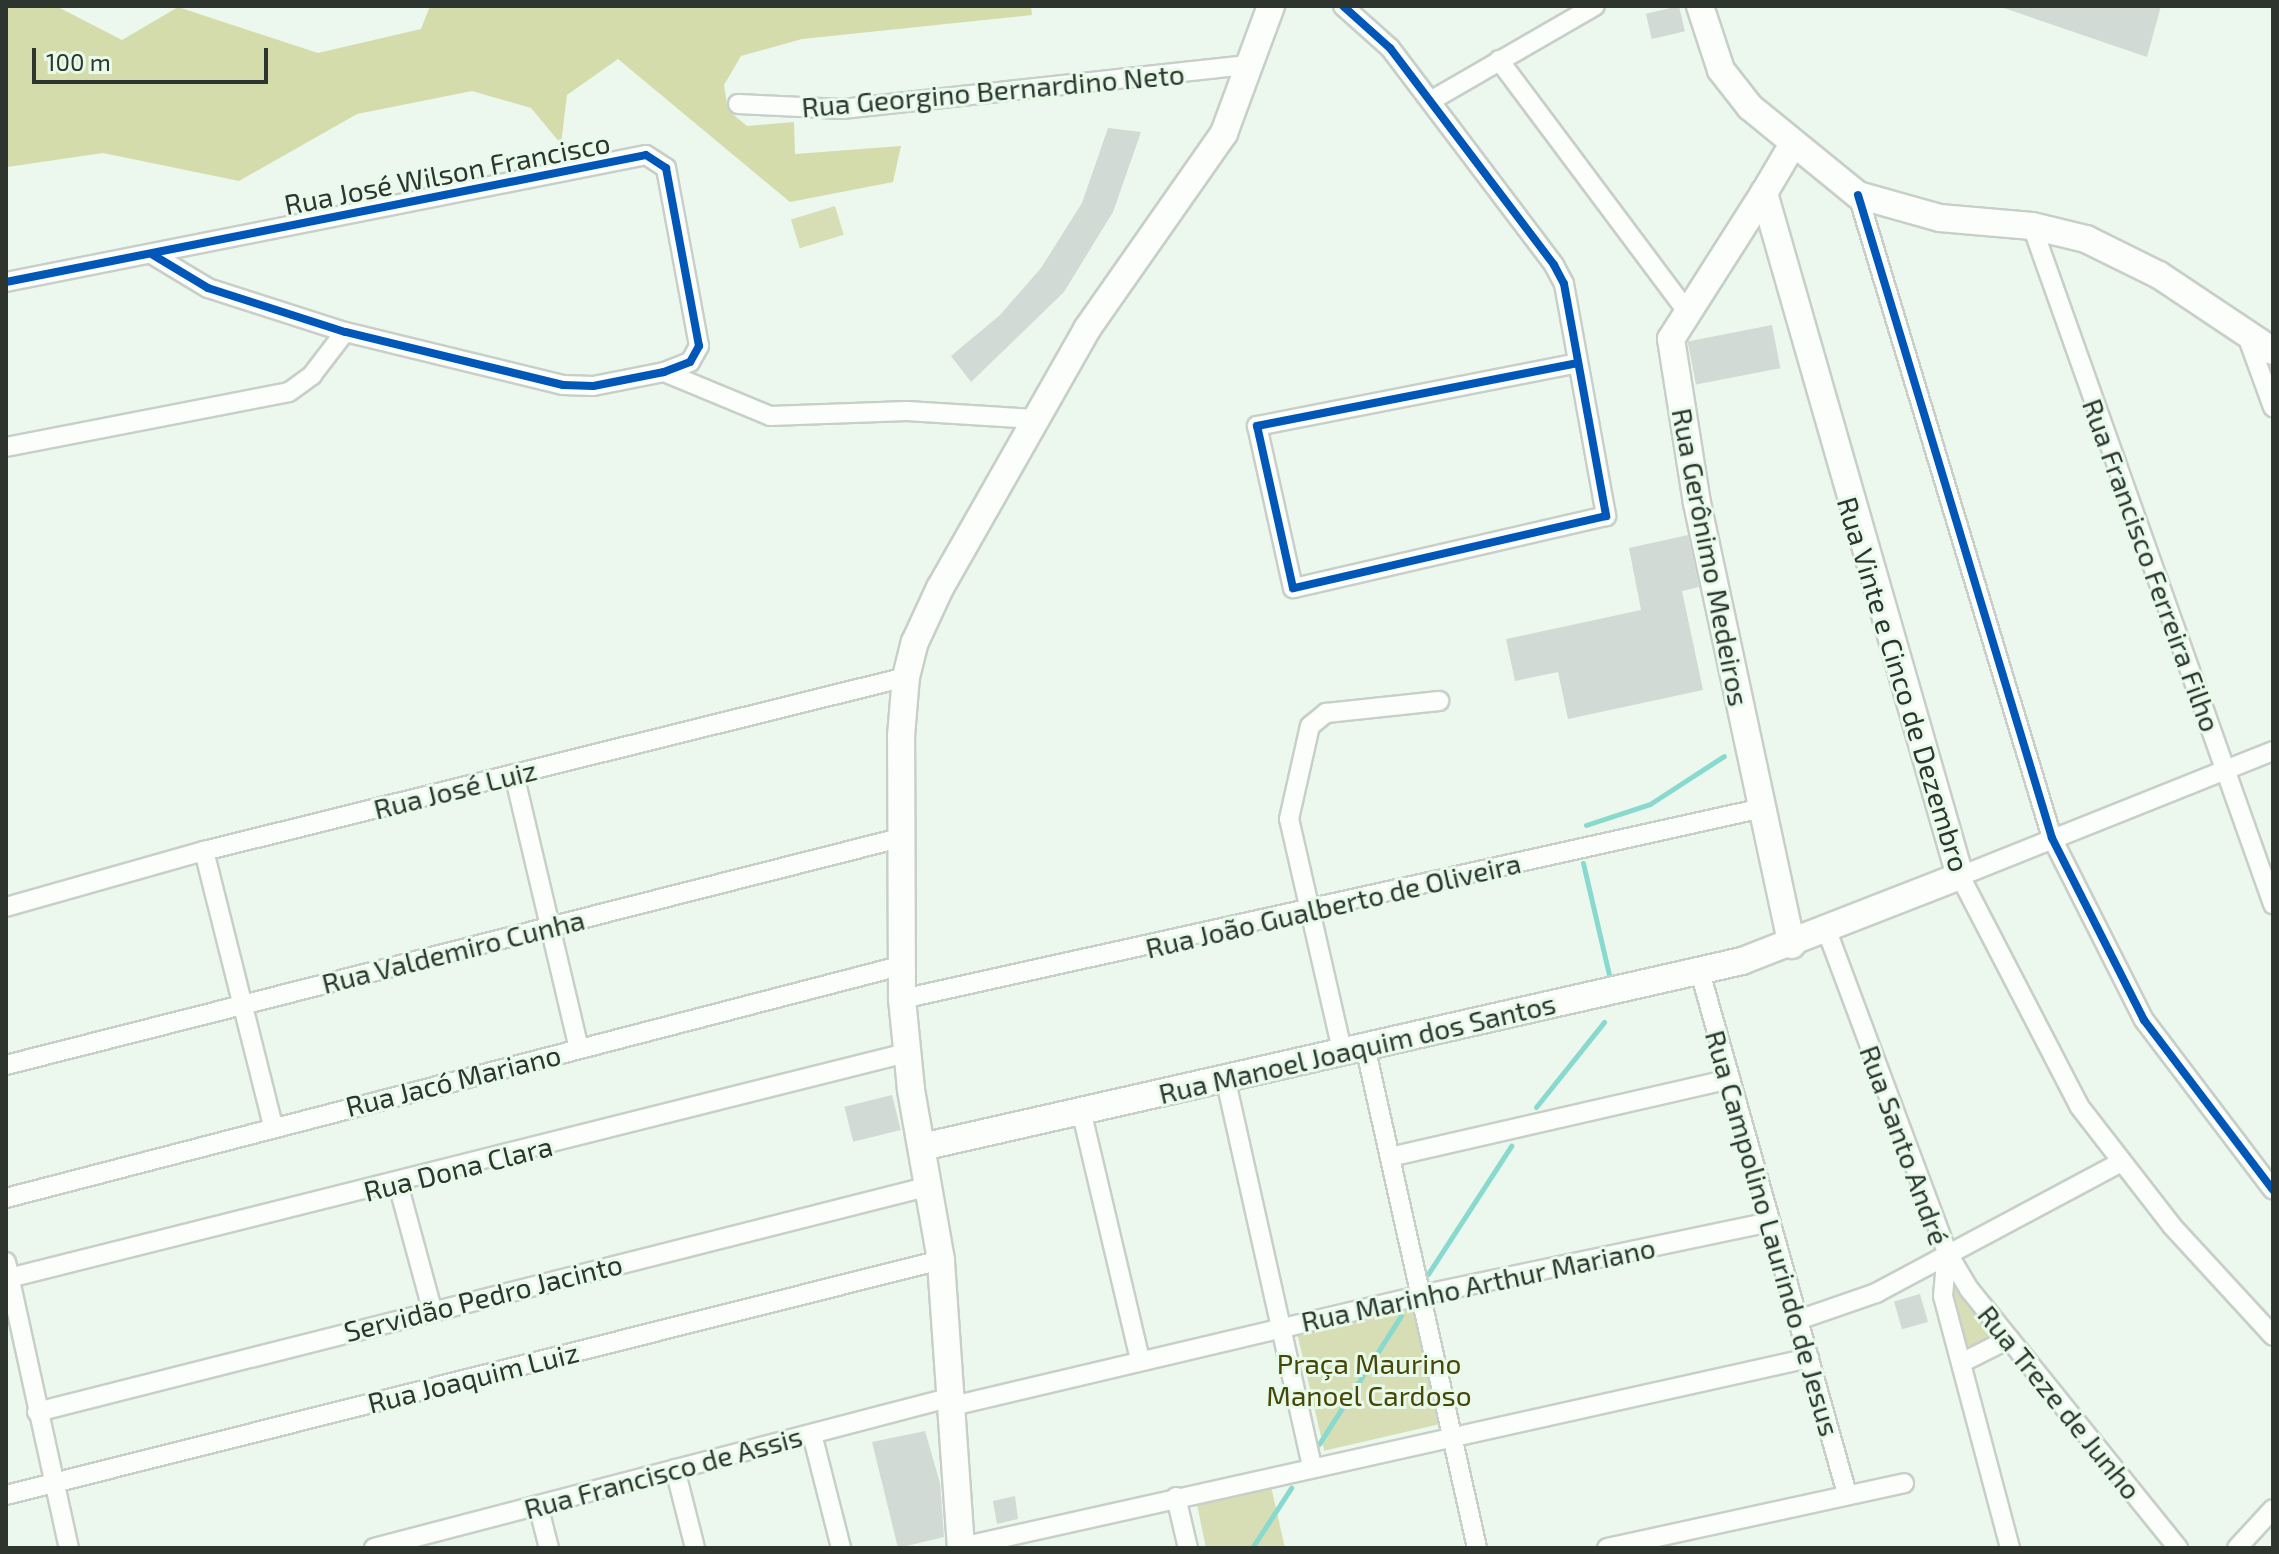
<!DOCTYPE html>
<html>
<head>
<meta charset="utf-8">
<style>
	body { margin:0 }
	#map { position:relative; width:2279px; height:1554px; overflow:hidden; background:#ecf7ee; font-family:"Exo 2",sans-serif }
	div>[style] { position:absolute }
	[style*='--x'] { left:calc(var(--x)*1px); top:calc(var(--y)*1px); width:calc(var(--w)*1px); rotate:calc(var(--a)*1deg) }
	.green>* { inset:0; background:#d7ddb5; transform-origin:0 0 }
	.forest>* { inset:0; background:#d5dcab }
	.stream>* { height:5px; margin:-2.5px; padding:0 2.5px; transform-origin:2.5px; border-radius:2.5px; background:#88d9ce }
	.building>* { inset:0; background:#d1dad4; transform-origin:0 0 }
	.roads { filter:drop-shadow(2px 0 #c7cfc8) drop-shadow(-2px 0 #c7cfc8) drop-shadow(0 2px #c7cfc8) drop-shadow(0 -2px #c7cfc8) }
	.street>* { height:18px; margin:-9px; padding:0 9px; transform-origin:9px; border-radius:9px; background:#fcfefc }
	.secondary>* { height:26px; margin:-13px; padding:0 13px; transform-origin:13px; border-radius:13px; background:#fcfefc }
	.cycleway>* { height:8px; margin:-4px; padding:0 4px; transform-origin:4px; border-radius:4px; background:#0057b8 }
	span { translate:-50% -50%; white-space:nowrap; text-align:center; line-height:1.15; -webkit-text-stroke:6px #e8fbea; paint-order:stroke }
	.street-label { font-size:28px; color:#2e352f }
	.park-label { font-size:28px; color:#464606 }
	.frame { position:absolute; inset:0; border:8px solid #2e352f; pointer-events:none }
	.scale { position:absolute; left:32px; top:48px; width:236px; height:36px; box-sizing:border-box; border:4px solid #2e352f; border-top:0; padding-left:10px; font-size:24px; line-height:28px; white-space:nowrap; color:#2e352f; -webkit-text-stroke:6px #e8fbea; paint-order:stroke }
</style>
</head>
<body>
<div id="map">
	<div class="green">
		<div style="left:835px;top:206px;width:30px;height:46px;rotate:73deg"></div>
		<div style="clip-path:polygon(1951px 1279px,1995px 1335px,1967px 1347px)"></div>
		<div style="left:1413px;top:1306px;width:121px;height:119px;rotate:77deg"></div>
		<div style="clip-path:polygon(1270px 1482px,1285px 1548px,1206px 1548px,1196px 1500px)"></div>
	</div>
	<div class="forest">
		<div style="clip-path:polygon(6px 6px,56px 6px,122px 40px,178px 7px,318px 53px,421px 29px,430px 6px,1031px 6px,1032px 15px,802px 39px,741px 56px,724px 85px,728px 110px,747px 126px,794px 122px,795px 154px,901px 146px,893px 182px,790px 202px,618px 59px,567px 95px,561px 144px,531px 108px,472px 91px,357px 114px,239px 181px,103px 153px,7px 167px)"></div>
	</div>
	<div class="stream">
		<div style="--x:1586;--y:825;--w:67;--a:-18.2"></div>
		<div style="--x:1650;--y:804;--w:88;--a:-33"></div>
		<div style="--x:1583;--y:863;--w:115;--a:76.9"></div>
		<div style="--x:1536;--y:1107;--w:109;--a:-51.3"></div>
		<div style="--x:1428;--y:1274;--w:153;--a:-57"></div>
		<div style="--x:1319;--y:1444;--w:152;--a:-57.4"></div>
		<div style="--x:1252;--y:1548;--w:72;--a:-57"></div>
	</div>
	<div class="building">
		<div style="left:1679px;top:6px;width:26px;height:34px;rotate:77deg"></div>
		<div style="clip-path:polygon(1998px 6px,2161px 6px,2147px 57px)"></div>
		<div style="clip-path:polygon(1108px 128px,1141px 132px,1113px 212px,1064px 292px,971px 382px,951px 356px,1000px 315px,1041px 268px,1082px 203px)"></div>
		<div style="left:1772px;top:325px;width:44px;height:86px;rotate:79deg"></div>
		<div style="clip-path:polygon(1688px 535px,1699px 587px,1682px 591px,1703px 690px,1568px 719px,1558px 672px,1515px 681px,1506px 639px,1641px 610px,1629px 548px)"></div>
		<div style="left:892px;top:1095px;width:36px;height:49px;rotate:76deg"></div>
		<div style="left:1920px;top:1294px;width:29px;height:27px;rotate:74deg"></div>
		<div style="clip-path:polygon(925px 1431px,940px 1483px,944px 1537px,898px 1548px,872px 1442px)"></div>
		<div style="clip-path:polygon(1015px 1496px,1018px 1519px,997px 1524px,993px 1501px)"></div>
	</div>
	<div class="roads">
		<div class="street">
			<div style="--x:1343;--y:6;--w:63;--a:41.8"></div>
			<div style="--x:1390;--y:48;--w:272;--a:52.9"></div>
			<div style="--x:1554;--y:265;--w:21;--a:62"></div>
			<div style="--x:1564;--y:284;--w:236;--a:79.7"></div>
			<div style="--x:1606;--y:516;--w:321;--a:167"></div>
			<div style="--x:1293;--y:588;--w:166;--a:-102.5"></div>
			<div style="--x:1257;--y:426;--w:323;--a:-11.1"></div>
			<div style="--x:1499;--y:60;--w:312;--a:53.2"></div>
			<div style="--x:1432;--y:100;--w:188;--a:-30"></div>
			<div style="--x:738;--y:104;--w:104;--a:2.8"></div>
			<div style="--x:842;--y:109;--w:408;--a:-6.2"></div>
			<div style="--x:1858;--y:195;--w:672;--a:73.21"></div>
			<div style="--x:2052;--y:838;--w:204;--a:63.2"></div>
			<div style="--x:2144;--y:1020;--w:213;--a:52.8"></div>
			<div style="--x:2032;--y:226;--w:720;--a:70.43"></div>
			<div style="--x:6;--y:282;--w:652;--a:-11.22"></div>
			<div style="--x:646;--y:155;--w:24;--a:33"></div>
			<div style="--x:666;--y:168;--w:181;--a:79.5"></div>
			<div style="--x:699;--y:346;--w:18;--a:119"></div>
			<div style="--x:690;--y:362;--w:28;--a:159"></div>
			<div style="--x:664;--y:372;--w:72;--a:168.8"></div>
			<div style="--x:593;--y:386;--w:30;--a:-178"></div>
			<div style="--x:563;--y:385;--w:224;--a:-166.3"></div>
			<div style="--x:345;--y:332;--w:144;--a:-162.2"></div>
			<div style="--x:208;--y:288;--w:64;--a:-149"></div>
			<div style="--x:2246;--y:333;--w:79;--a:70"></div>
			<div style="--x:664;--y:372;--w:115;--a:22.5"></div>
			<div style="--x:770;--y:416;--w:137;--a:-2.1"></div>
			<div style="--x:907;--y:411;--w:128;--a:3.6"></div>
			<div style="--x:6;--y:447;--w:288;--a:-11"></div>
			<div style="--x:289;--y:392;--w:29;--a:-36"></div>
			<div style="--x:312;--y:375;--w:54;--a:-52.5"></div>
			<div style="--x:2273;--y:751;--w:337;--a:158.2"></div>
			<div style="--x:1960;--y:876;--w:259;--a:62.6"></div>
			<div style="--x:2079;--y:1106;--w:152;--a:52.2"></div>
			<div style="--x:2172;--y:1226;--w:149;--a:47.4"></div>
			<div style="--x:514;--y:774;--w:282;--a:76.7"></div>
			<div style="--x:204;--y:851;--w:284;--a:75.9"></div>
			<div style="--x:6;--y:907;--w:206;--a:-15.8"></div>
			<div style="--x:204;--y:851;--w:723;--a:-13.92"></div>
			<div style="--x:1827;--y:931;--w:343;--a:69.5"></div>
			<div style="--x:1947;--y:1252;--w:44;--a:95.2"></div>
			<div style="--x:1943;--y:1296;--w:261;--a:75.1"></div>
			<div style="--x:1700;--y:972;--w:542;--a:74.27"></div>
			<div style="--x:902;--y:999;--w:882;--a:-12.51"></div>
			<div style="--x:1365;--y:1046;--w:514;--a:77.42"></div>
			<div style="--x:1342;--y:1050;--w:237;--a:-102.9"></div>
			<div style="--x:1289;--y:819;--w:95;--a:-77.3"></div>
			<div style="--x:1310;--y:726;--w:21;--a:-39"></div>
			<div style="--x:1326;--y:713;--w:114;--a:-6.1"></div>
			<div style="--x:6;--y:1065;--w:922;--a:-14.25"></div>
			<div style="--x:1225;--y:1077;--w:398;--a:77.4"></div>
			<div style="--x:1081;--y:1110;--w:257;--a:76.7"></div>
			<div style="--x:1390;--y:1157;--w:349;--a:-12.9"></div>
			<div style="--x:398;--y:1184;--w:130;--a:74.8"></div>
			<div style="--x:6;--y:1198;--w:924;--a:-14.55"></div>
			<div style="--x:1947;--y:1252;--w:43;--a:59.3"></div>
			<div style="--x:1969;--y:1289;--w:333;--a:51.1"></div>
			<div style="--x:6;--y:1262;--w:293;--a:77.6"></div>
			<div style="--x:9;--y:1278;--w:925;--a:-14.08"></div>
			<div style="--x:1798;--y:1320;--w:83;--a:-19.1"></div>
			<div style="--x:1876;--y:1293;--w:276;--a:-28.1"></div>
			<div style="--x:1961;--y:1363;--w:54;--a:-26.6"></div>
			<div style="--x:953;--y:1406;--w:481;--a:-13.3"></div>
			<div style="--x:1421;--y:1295;--w:357;--a:-11.8"></div>
			<div style="--x:37;--y:1412;--w:921;--a:-14.2"></div>
			<div style="--x:812;--y:1434;--w:118;--a:75.7"></div>
			<div style="--x:675;--y:1469;--w:81;--a:75.8"></div>
			<div style="--x:6;--y:1495;--w:964;--a:-14.11"></div>
			<div style="--x:1176;--y:1497;--w:52;--a:76.8"></div>
			<div style="--x:538;--y:1505;--w:44;--a:75.7"></div>
			<div style="--x:961;--y:1547;--w:869;--a:-12.56"></div>
			<div style="--x:374;--y:1548;--w:597;--a:-14.64"></div>
			<div style="--x:1607;--y:1548;--w:304;--a:-12.3"></div>
			<div style="--x:2237;--y:1548;--w:53;--a:-47.3"></div>
		</div>
		<div class="secondary">
			<div style="--x:1700;--y:6;--w:67;--a:71.8"></div>
			<div style="--x:1721;--y:70;--w:47;--a:51.9"></div>
			<div style="--x:1750;--y:107;--w:139;--a:39.2"></div>
			<div style="--x:1858;--y:195;--w:85;--a:15.7"></div>
			<div style="--x:1940;--y:218;--w:92;--a:5"></div>
			<div style="--x:2032;--y:226;--w:56;--a:13.5"></div>
			<div style="--x:2086;--y:239;--w:81;--a:26.3"></div>
			<div style="--x:2159;--y:275;--w:137;--a:33.7"></div>
			<div style="--x:1764;--y:193;--w:173;--a:122.5"></div>
			<div style="--x:1671;--y:339;--w:166;--a:81"></div>
			<div style="--x:1697;--y:503;--w:452;--a:77.9"></div>
			<div style="--x:922;--y:1147;--w:841;--a:-12.78"></div>
			<div style="--x:1742;--y:961;--w:234;--a:-21.3"></div>
			<div style="--x:1960;--y:876;--w:711;--a:-106.01"></div>
			<div style="--x:1764;--y:193;--w:57;--a:-59.4"></div>
			<div style="--x:961;--y:1548;--w:289;--a:-94"></div>
			<div style="--x:941;--y:1260;--w:174;--a:-100"></div>
			<div style="--x:911;--y:1089;--w:90;--a:-95.7"></div>
			<div style="--x:902;--y:999;--w:263;--a:-90.2"></div>
			<div style="--x:901;--y:736;--w:59;--a:-85.2"></div>
			<div style="--x:906;--y:677;--w:36;--a:-76"></div>
			<div style="--x:915;--y:642;--w:60;--a:-65.2"></div>
			<div style="--x:940;--y:588;--w:298;--a:-60.4"></div>
			<div style="--x:1087;--y:329;--w:239;--a:-55"></div>
			<div style="--x:1224;--y:133;--w:135;--a:-69.7"></div>
		</div>
	</div>
	<div class="cycleway">
		<div style="--x:1343;--y:6;--w:63;--a:41.8"></div>
		<div style="--x:1390;--y:48;--w:272;--a:52.9"></div>
		<div style="--x:1554;--y:265;--w:21;--a:62"></div>
		<div style="--x:1564;--y:284;--w:236;--a:79.7"></div>
		<div style="--x:1606;--y:516;--w:321;--a:167"></div>
		<div style="--x:1293;--y:588;--w:166;--a:-102.5"></div>
		<div style="--x:1257;--y:426;--w:323;--a:-11.1"></div>
		<div style="--x:1858;--y:195;--w:672;--a:73.21"></div>
		<div style="--x:2052;--y:838;--w:204;--a:63.2"></div>
		<div style="--x:2144;--y:1020;--w:213;--a:52.8"></div>
		<div style="--x:6;--y:282;--w:652;--a:-11.22"></div>
		<div style="--x:646;--y:155;--w:24;--a:33"></div>
		<div style="--x:666;--y:168;--w:181;--a:79.5"></div>
		<div style="--x:699;--y:346;--w:18;--a:119"></div>
		<div style="--x:690;--y:362;--w:28;--a:159"></div>
		<div style="--x:664;--y:372;--w:72;--a:168.8"></div>
		<div style="--x:593;--y:386;--w:30;--a:-178"></div>
		<div style="--x:563;--y:385;--w:224;--a:-166.3"></div>
		<div style="--x:345;--y:332;--w:144;--a:-162.2"></div>
		<div style="--x:208;--y:288;--w:64;--a:-149"></div>
	</div>
	<div class="street-label">
		<span style="left:993px;top:90px;rotate:-5deg">Rua Georgino Bernardino Neto</span>
		<span style="left:447px;top:173px;rotate:-11deg">Rua José Wilson Francisco</span>
		<span style="left:1711px;top:557px;rotate:79deg">Rua Gerônimo Medeiros</span>
		<span style="left:2152px;top:565px;rotate:70deg">Rua Francisco Ferreira Filho</span>
		<span style="left:1904px;top:684px;rotate:73deg">Rua Vinte e Cinco de Dezembro</span>
		<span style="left:455px;top:789px;rotate:-14deg">Rua José Luiz</span>
		<span style="left:1333px;top:905px;rotate:-13deg">Rua João Gualberto de Oliveira</span>
		<span style="left:453px;top:951px;rotate:-14deg">Rua Valdemiro Cunha</span>
		<span style="left:1357px;top:1048px;rotate:-13deg">Rua Manoel Joaquim dos Santos</span>
		<span style="left:453px;top:1080px;rotate:-14deg">Rua Jacó Mariano</span>
		<span style="left:1905px;top:1145px;rotate:70deg">Rua Santo André</span>
		<span style="left:458px;top:1168px;rotate:-14deg">Rua Dona Clara</span>
		<span style="left:1773px;top:1233px;rotate:74deg">Rua Campolino Laurindo de Jesus</span>
		<span style="left:1478px;top:1284px;rotate:-12deg">Rua Marinho Arthur Mariano</span>
		<span style="left:483px;top:1297px;rotate:-14deg">Servidão Pedro Jacinto</span>
		<span style="left:473px;top:1377px;rotate:-14deg">Rua Joaquim Luiz</span>
		<span style="left:2060px;top:1402px;rotate:51deg">Rua Treze de Junho</span>
		<span style="left:663px;top:1472px;rotate:-15deg">Rua Francisco de Assis</span>
	</div>
	<div class="park-label">
		<span style="left:1369px;top:1379px">Praça Maurino<br>Manoel Cardoso</span>
	</div>
	<div class="frame"></div>
	<div class="scale">100 m</div>
</div>
</body>
</html>
